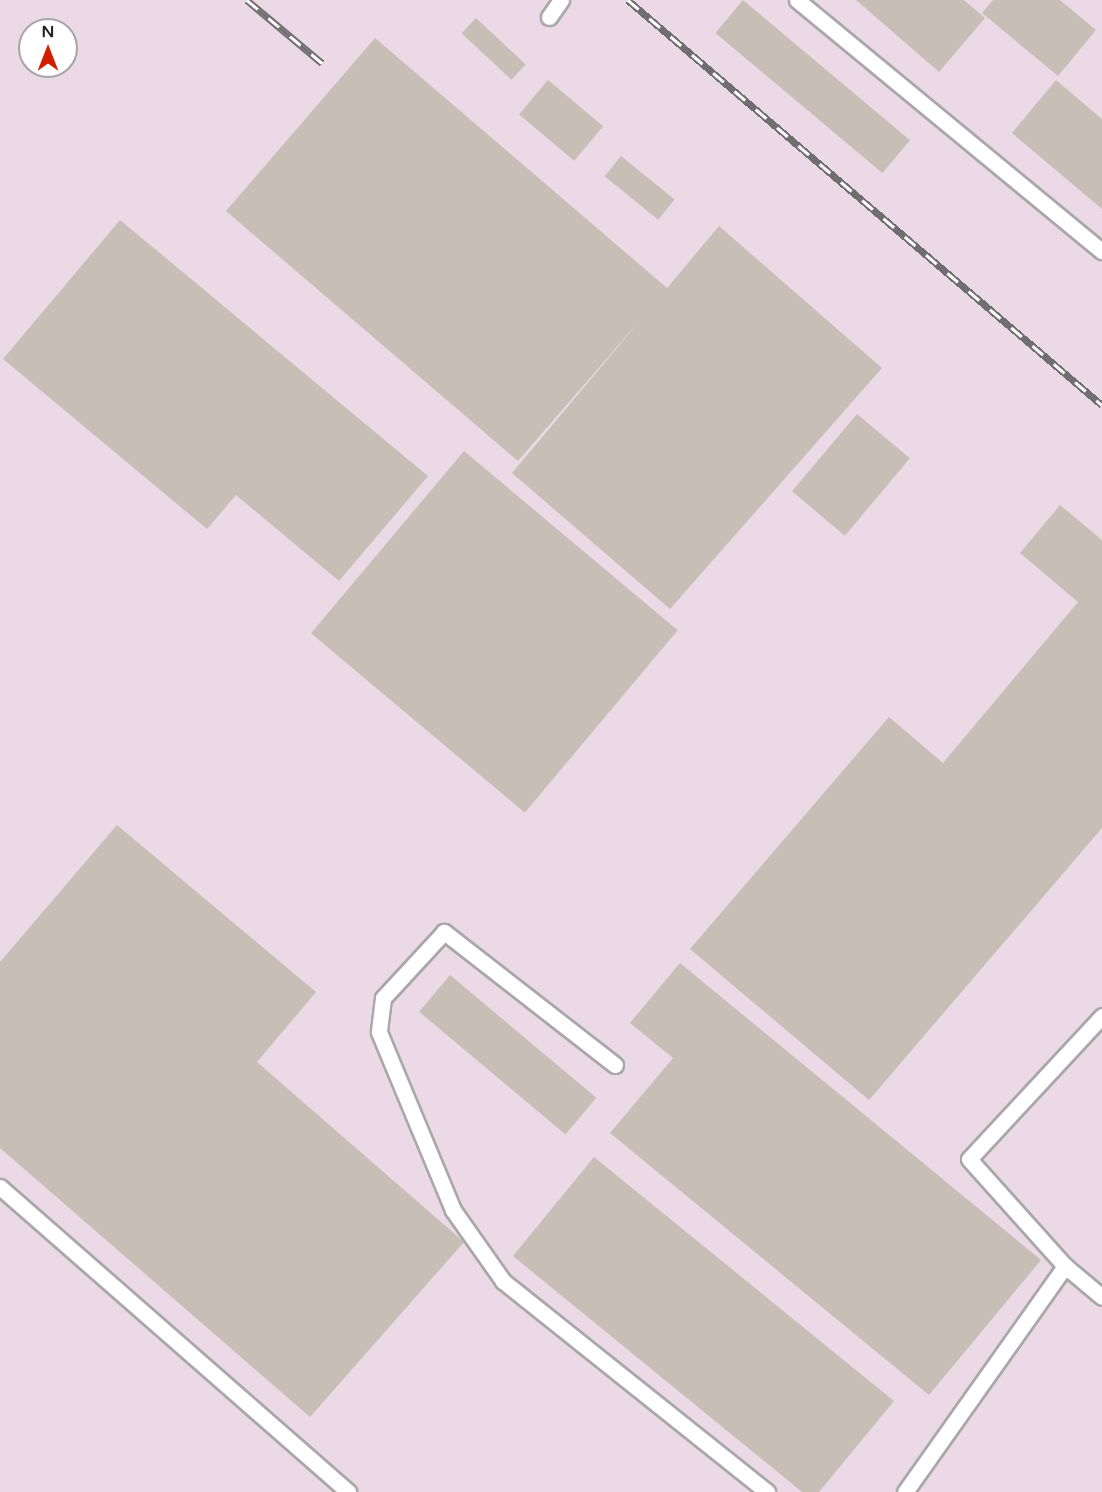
<!DOCTYPE html>
<html>
<head>
<meta charset="utf-8">
<style>
	body { margin:0 }
	#map { position:relative; width:1102px; height:1492px; overflow:hidden; background:#f2f0e7; font-family:"Varela Round",sans-serif }
	div>[style] { position:absolute }
	[style*='--x'] { left:calc(var(--x)*1px); top:calc(var(--y)*1px); width:calc(var(--w)*1px); rotate:calc(var(--a)*1deg) }
	.industrial>* { inset:0; background:#ebd9e5 }
	.building>* { inset:0; background:#c7bfb6; transform-origin:0 0 }
	.roads { filter:drop-shadow(2px 0 #a8a8a8) drop-shadow(-2px 0 #a8a8a8) drop-shadow(0 2px #a8a8a8) drop-shadow(0 -2px #a8a8a8) }
	.lane>* { height:15px; margin:-7.5px; padding:0 7.5px; transform-origin:7.5px; border-radius:7.5px; background:#fff }
	.rail>* { height:7px; margin-top:-3.5px; transform-origin:0; background:repeating-linear-gradient(90deg,#fff 0 14px,#6f6f6f 0 28px); box-sizing:border-box; border-block:2px solid #6f6f6f }
	span { translate:-50% -50%; white-space:nowrap; text-align:center; line-height:1.15; -webkit-text-stroke:6px #fff; paint-order:stroke }
	.north { position:absolute; left:18px; top:18px; width:60px; height:60px; box-sizing:border-box; background:#fff; border:2px solid #a6a6a6; border-radius:50%; rotate:0deg; font-size:16px; font-weight:700; line-height:24px; text-align:center; color:#212121 }
	.north::after { content:''; display:block; margin:auto; width:21px; height:27px; background:#d21f00; clip-path:polygon(50% 0,100% 100%,50% 72%,0 100%) }
</style>
</head>
<body>
<div id="map">
	<div class="industrial">
		<div style="clip-path:polygon(evenodd,0 0,1102px 0,1102px 1492px,0 1492px,0 0,30px 30px,66px 30px,66px 66px,30px 66px,30px 30px)"></div>
	</div>
	<div class="building">
		<div style="left:743px;top:0;width:218px;height:43px;rotate:40deg"></div>
		<div style="clip-path:polygon(856px 0,964px 0,985px 18px,939px 72px)"></div>
		<div style="clip-path:polygon(993px 0,1060px 0,1096px 30px,1058px 76px,982px 13px)"></div>
		<div style="left:476px;top:18px;width:68px;height:21px;rotate:43deg"></div>
		<div style="clip-path:polygon(375px 38px,667px 288px,719px 226px,882px 368px,670px 609px,512px 473px,642px 318px,518px 461px,226px 211px)"></div>
		<div style="left:548px;top:80px;width:72px;height:45px;rotate:40deg"></div>
		<div style="clip-path:polygon(1056px 80px,1102px 119px,1102px 209px,1012px 133px)"></div>
		<div style="left:621px;top:156px;width:69px;height:26px;rotate:39deg"></div>
		<div style="clip-path:polygon(120px 220px,428px 476px,339px 581px,236px 495px,207px 529px,3px 359px)"></div>
		<div style="left:857px;top:414px;width:69px;height:101px;rotate:40deg"></div>
		<div style="left:464px;top:451px;width:279px;height:238px;rotate:40deg"></div>
		<div style="clip-path:polygon(1060px 505px,1102px 540px,1102px 828px,869px 1100px,690px 949px,889px 717px,943px 763px,1078px 602px,1020px 553px)"></div>
		<div style="clip-path:polygon(117px 825px,316px 992px,257px 1062px,464px 1242px,310px 1417px,0 1148px,0 962px)"></div>
		<div style="clip-path:polygon(680px 963px,1041px 1260px,929px 1395px,610px 1133px,673px 1058px,630px 1023px)"></div>
		<div style="left:450px;top:975px;width:191px;height:48px;rotate:40deg"></div>
		<div style="clip-path:polygon(594px 1157px,894px 1401px,819px 1492px,802px 1492px,513px 1256px)"></div>
	</div>
	<div class="roads">
		<div class="lane">
			<div style="--x:797;--y:0;--w:395;--a:39.5"></div>
			<div style="--x:549;--y:17;--w:21;--a:-55"></div>
			<div style="--x:1102;--y:1016;--w:195;--a:132.9"></div>
			<div style="--x:969;--y:1159;--w:144;--a:48.1"></div>
			<div style="--x:1065;--y:1266;--w:48;--a:40"></div>
			<div style="--x:615;--y:1065;--w:217;--a:-142.1"></div>
			<div style="--x:444;--y:932;--w:90;--a:132.7"></div>
			<div style="--x:383;--y:998;--w:34;--a:97"></div>
			<div style="--x:379;--y:1032;--w:193;--a:67.4"></div>
			<div style="--x:453;--y:1210;--w:87;--a:54.8"></div>
			<div style="--x:503;--y:1281;--w:338;--a:38.6"></div>
			<div style="--x:0;--y:1187;--w:463;--a:41.2"></div>
			<div style="--x:905;--y:1492;--w:277;--a:-54.7"></div>
		</div>
	</div>
	<div class="rail">
		<div style="--x:247;--y:0;--w:98;--a:40"></div>
		<div style="--x:628;--y:0;--w:623;--a:40.51"></div>
	</div>
	<div class="north">N</div>
</div>
</body>
</html>
